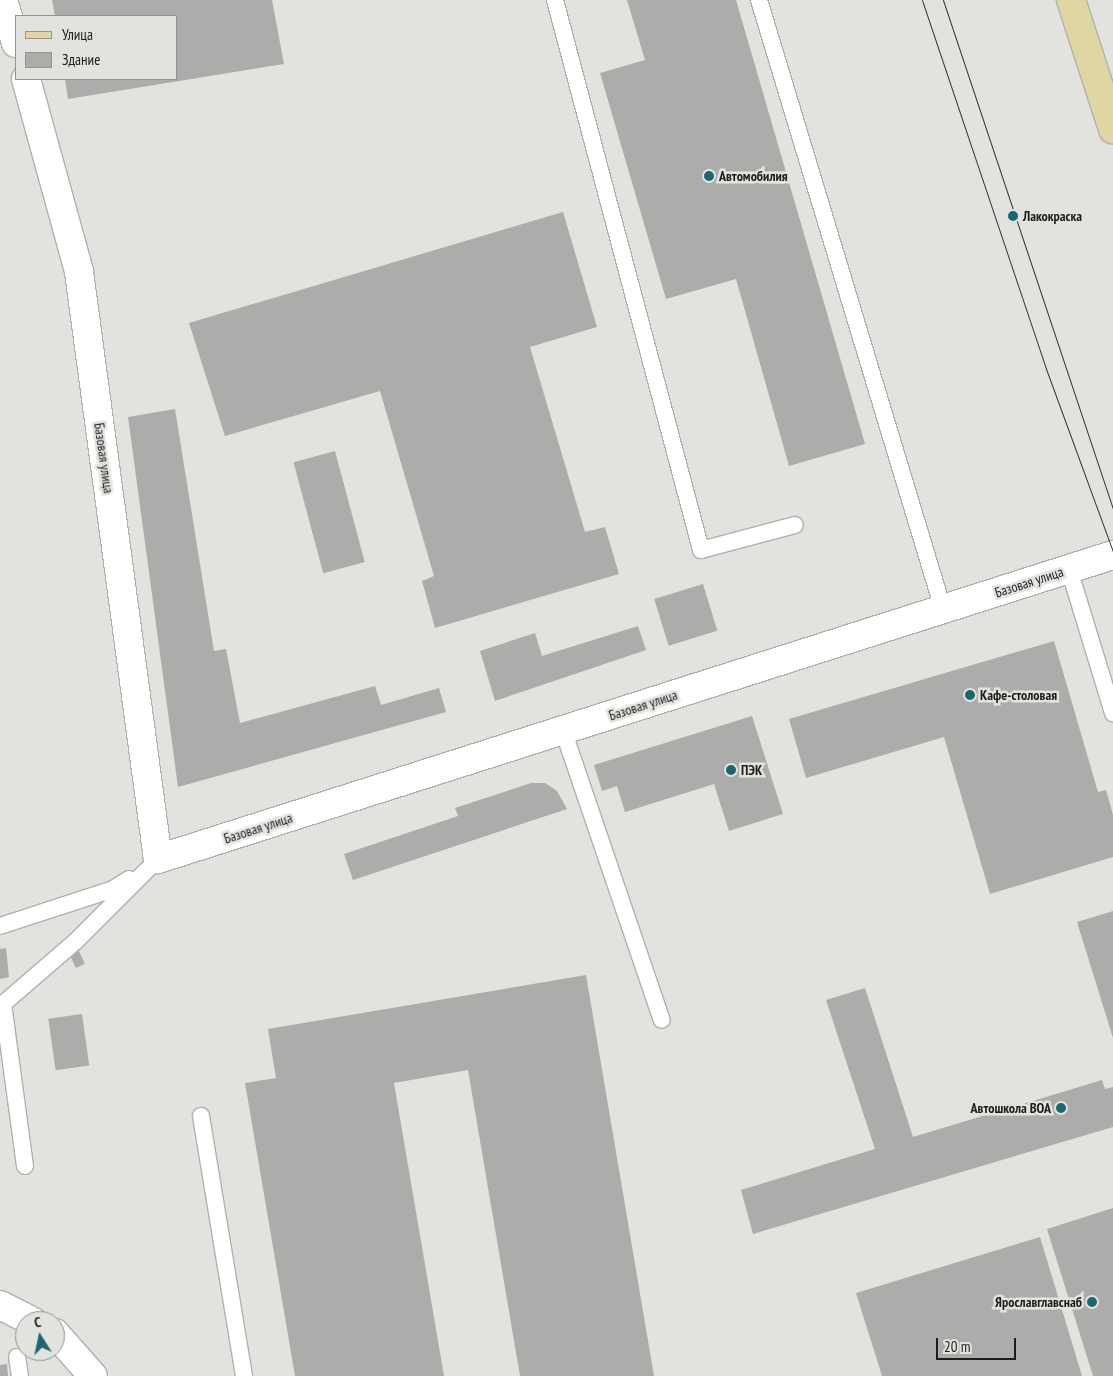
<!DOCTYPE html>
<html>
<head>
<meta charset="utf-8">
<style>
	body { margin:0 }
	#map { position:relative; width:1113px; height:1376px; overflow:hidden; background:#e2e3df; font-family:"PT Sans Narrow",sans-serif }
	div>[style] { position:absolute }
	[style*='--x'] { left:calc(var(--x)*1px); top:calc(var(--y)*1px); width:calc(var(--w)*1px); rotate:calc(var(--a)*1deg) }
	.building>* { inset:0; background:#abadaa; transform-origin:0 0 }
	.roads { filter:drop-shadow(1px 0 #b0b1ad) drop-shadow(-1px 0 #b0b1ad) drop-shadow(0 1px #b0b1ad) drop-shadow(0 -1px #b0b1ad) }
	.lane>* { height:16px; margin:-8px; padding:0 8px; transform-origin:8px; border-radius:8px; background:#fff }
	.street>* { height:28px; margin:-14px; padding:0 14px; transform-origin:14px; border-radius:14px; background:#fff }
	.primary>* { height:28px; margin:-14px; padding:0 14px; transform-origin:14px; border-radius:14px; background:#e0d6a4 }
	.tram>* { height:1px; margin:-0.5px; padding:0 0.5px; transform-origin:0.5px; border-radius:0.5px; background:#333432 }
	.dots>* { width:14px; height:14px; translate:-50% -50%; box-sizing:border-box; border:2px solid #e2e3df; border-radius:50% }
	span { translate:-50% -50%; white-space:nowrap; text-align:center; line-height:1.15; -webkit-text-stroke:5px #e2e3df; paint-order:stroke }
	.poi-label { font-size:14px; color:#1d1e1c; font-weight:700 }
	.left { translate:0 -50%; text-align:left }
	.right { translate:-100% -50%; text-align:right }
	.street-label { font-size:14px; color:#1d1e1c }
	.legend { position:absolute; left:15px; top:15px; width:162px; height:65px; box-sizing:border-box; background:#e2e3df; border:1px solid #939491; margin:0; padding:6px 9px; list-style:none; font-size:15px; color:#1d1e1c }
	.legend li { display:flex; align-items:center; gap:10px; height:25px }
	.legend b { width:25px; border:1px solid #939491 }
	.north { position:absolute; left:15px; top:1311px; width:50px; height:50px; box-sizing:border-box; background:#e2e3df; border:1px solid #939491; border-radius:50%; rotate:350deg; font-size:14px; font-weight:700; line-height:20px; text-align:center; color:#1d1e1c }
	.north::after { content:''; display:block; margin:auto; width:18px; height:22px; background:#1c6672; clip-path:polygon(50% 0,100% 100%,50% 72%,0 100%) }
	.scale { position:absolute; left:936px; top:1338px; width:80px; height:22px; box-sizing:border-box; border:2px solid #1d1e1c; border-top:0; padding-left:6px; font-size:15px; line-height:18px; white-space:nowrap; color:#1d1e1c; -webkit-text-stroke:4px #e2e3df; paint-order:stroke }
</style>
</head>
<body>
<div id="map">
	<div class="building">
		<div style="clip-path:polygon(52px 0,272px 0,284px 64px,68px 99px,65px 79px,176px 79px,176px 16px,55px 16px)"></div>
		<div style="clip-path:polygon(627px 0,736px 0,865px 444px,789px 466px,736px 279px,666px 299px,600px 73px,645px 60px)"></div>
		<div style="clip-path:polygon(563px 212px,597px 327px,530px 347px,585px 532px,605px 527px,619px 574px,435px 628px,422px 581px,434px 576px,380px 391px,225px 436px,189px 323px)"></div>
		<div style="clip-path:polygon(175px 409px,214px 651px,226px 649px,240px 723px,375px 686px,381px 705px,439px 688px,446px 712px,178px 787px,128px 417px)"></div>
		<div style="left:335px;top:451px;width:115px;height:43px;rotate:75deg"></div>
		<div style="left:703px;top:584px;width:49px;height:51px;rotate:73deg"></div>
		<div style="clip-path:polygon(638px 626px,646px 650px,495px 701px,480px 651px,535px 633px,542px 656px)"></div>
		<div style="clip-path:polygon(1054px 641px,1098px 792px,1106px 790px,1113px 815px,1113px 857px,990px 894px,944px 737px,806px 778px,789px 719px)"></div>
		<div style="clip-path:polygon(752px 716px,783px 814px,729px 831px,714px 784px,625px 812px,617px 786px,602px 791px,594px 765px)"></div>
		<div style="clip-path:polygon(531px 783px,545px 783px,557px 791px,567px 809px,353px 880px,344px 854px,458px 816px,455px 808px)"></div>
		<div style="clip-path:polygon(1113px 911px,1113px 1038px,1077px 922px)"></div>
		<div style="clip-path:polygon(6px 948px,9px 977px,0 979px,0 949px)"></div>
		<div style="left:79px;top:951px;width:14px;height:10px;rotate:65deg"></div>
		<div style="clip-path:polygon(586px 975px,654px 1376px,520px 1376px,468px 1070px,394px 1083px,444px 1376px,295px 1376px,245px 1083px,276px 1078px,268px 1029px)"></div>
		<div style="clip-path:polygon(865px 988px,913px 1137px,1102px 1080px,1105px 1089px,1113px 1087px,1113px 1127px,753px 1234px,741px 1190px,875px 1149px,826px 1000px)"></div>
		<div style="left:82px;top:1014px;width:52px;height:34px;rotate:82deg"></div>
		<div style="clip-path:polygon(1113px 1208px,1113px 1376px,1093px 1376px,1047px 1229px)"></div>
		<div style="clip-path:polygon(1040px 1237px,1082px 1376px,882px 1376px,856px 1293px)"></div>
		<div style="clip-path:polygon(7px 1364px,8px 1376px,0 1376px,0 1365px)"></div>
	</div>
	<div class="roads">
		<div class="lane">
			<div style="--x:555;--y:0;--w:569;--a:75.13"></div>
			<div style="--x:701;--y:550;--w:97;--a:-14.9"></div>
			<div style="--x:759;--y:0;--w:636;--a:73.19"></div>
			<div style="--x:1069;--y:569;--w:151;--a:73"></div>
			<div style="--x:563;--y:730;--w:306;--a:71.2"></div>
			<div style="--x:0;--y:926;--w:119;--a:-18.1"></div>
			<div style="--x:113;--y:889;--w:19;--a:-32"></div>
			<div style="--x:201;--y:1116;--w:264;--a:80.6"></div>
			<div style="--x:25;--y:1166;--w:163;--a:-97.7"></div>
			<div style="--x:3;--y:1004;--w:96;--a:-40.8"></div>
			<div style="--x:76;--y:941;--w:116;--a:-45"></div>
			<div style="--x:17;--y:1357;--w:19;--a:81"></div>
		</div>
		<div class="street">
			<div style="--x:3;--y:0;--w:45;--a:73.2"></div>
			<div style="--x:26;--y:79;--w:200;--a:74.6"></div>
			<div style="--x:79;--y:272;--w:592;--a:82.34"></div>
			<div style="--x:158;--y:859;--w:1002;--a:-17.66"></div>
			<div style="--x:0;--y:1305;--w:36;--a:27"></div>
			<div style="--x:55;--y:1333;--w:57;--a:48.5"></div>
		</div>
		<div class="primary">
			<div style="--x:1071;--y:0;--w:136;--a:72"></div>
		</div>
	</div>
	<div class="tram">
		<div style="--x:922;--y:0;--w:386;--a:71.4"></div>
		<div style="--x:1045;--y:366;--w:198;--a:69.9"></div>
		<div style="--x:943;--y:0;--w:537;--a:71.53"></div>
	</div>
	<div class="dots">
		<div style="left:709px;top:176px;background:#1c6672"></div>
		<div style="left:1013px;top:216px;background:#1c6672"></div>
		<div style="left:970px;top:695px;background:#1c6672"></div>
		<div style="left:731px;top:770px;background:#1c6672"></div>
		<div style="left:1061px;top:1108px;background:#1c6672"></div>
		<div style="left:1092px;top:1302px;background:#1c6672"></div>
	</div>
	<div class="poi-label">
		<span class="left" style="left:719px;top:176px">Автомобилия</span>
		<span class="left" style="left:1023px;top:216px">Лакокраска</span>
		<span class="left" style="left:980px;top:695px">Кафе-столовая</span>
		<span class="left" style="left:741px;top:770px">ПЭК</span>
		<span class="right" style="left:1051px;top:1108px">Автошкола ВОА</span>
		<span class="right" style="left:1082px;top:1302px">Ярославглавснаб</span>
	</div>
	<div class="street-label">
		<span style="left:104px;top:458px;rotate:82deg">Базовая улица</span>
		<span style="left:1029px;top:582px;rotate:-18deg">Базовая улица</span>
		<span style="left:643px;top:705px;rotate:-18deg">Базовая улица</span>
		<span style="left:258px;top:828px;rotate:-18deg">Базовая улица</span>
	</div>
	<ul class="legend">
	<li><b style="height:6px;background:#e0d6a4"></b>Улица</li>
	<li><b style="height:14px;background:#abadaa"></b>Здание</li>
	</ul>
	<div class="north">С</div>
	<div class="scale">20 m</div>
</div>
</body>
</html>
